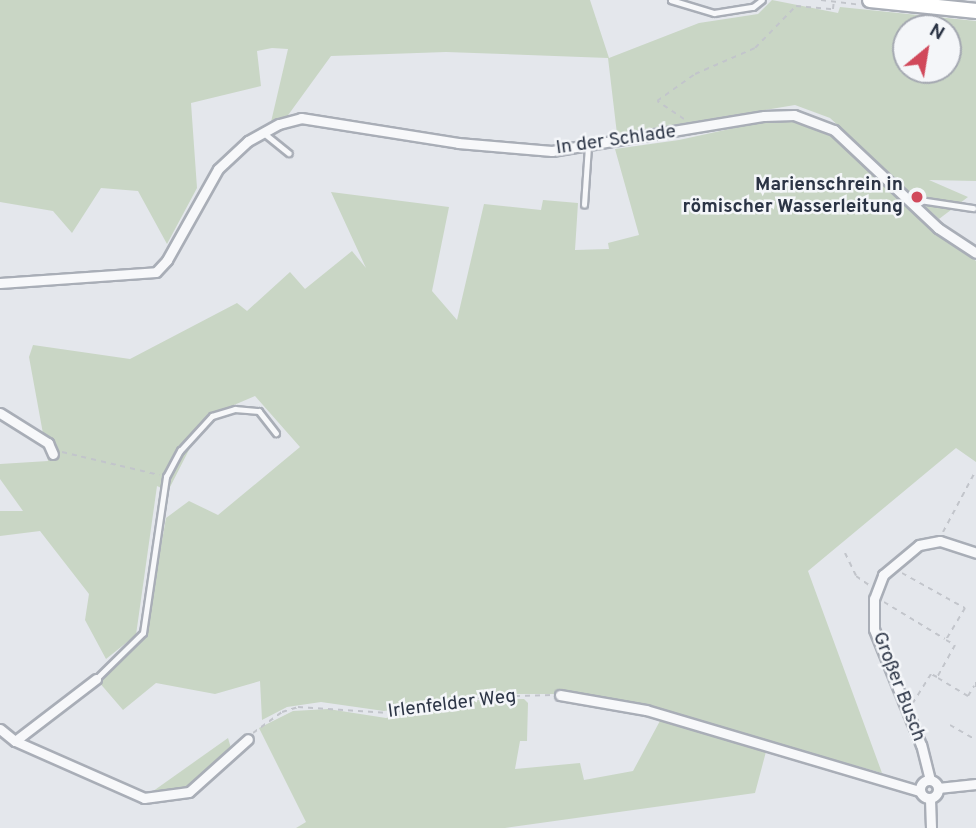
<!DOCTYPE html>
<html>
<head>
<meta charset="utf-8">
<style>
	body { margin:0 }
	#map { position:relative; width:976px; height:828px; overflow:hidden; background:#e4e7ec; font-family:Overpass,sans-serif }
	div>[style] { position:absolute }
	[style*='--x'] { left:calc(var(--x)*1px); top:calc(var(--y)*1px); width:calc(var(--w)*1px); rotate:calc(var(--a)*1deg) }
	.green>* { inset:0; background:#c9d6c5 }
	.path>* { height:2px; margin-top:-1px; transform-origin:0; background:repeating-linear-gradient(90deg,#c2c5cb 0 5px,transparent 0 10px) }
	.roads { filter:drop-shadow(2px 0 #a9aeb7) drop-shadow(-2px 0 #a9aeb7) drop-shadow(0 2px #a9aeb7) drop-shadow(0 -2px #a9aeb7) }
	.lane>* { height:4.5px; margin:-2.25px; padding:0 2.25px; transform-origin:2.25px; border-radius:2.25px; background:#f7f8fa }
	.street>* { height:9px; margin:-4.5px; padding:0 4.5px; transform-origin:4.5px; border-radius:4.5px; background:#f7f8fa }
	.street>.ring { margin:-4.5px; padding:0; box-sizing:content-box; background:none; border:9px solid #f7f8fa; border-radius:50% }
	.primary>* { height:14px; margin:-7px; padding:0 7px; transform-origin:7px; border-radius:7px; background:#fff }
	.dots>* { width:19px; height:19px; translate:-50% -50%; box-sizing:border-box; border:4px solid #f4f6f9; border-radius:50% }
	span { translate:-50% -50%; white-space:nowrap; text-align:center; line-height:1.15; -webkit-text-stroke:5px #f4f6f9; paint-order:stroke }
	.street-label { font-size:19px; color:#2b3445 }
	.poi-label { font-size:19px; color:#2b3445; font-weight:700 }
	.right { translate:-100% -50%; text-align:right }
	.north { position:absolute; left:892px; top:14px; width:70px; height:70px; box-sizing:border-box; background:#f4f6f9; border:2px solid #a4a8b1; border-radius:50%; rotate:30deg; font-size:19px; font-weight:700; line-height:28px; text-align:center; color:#2b3445 }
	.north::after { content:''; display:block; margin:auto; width:24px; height:32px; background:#d1495b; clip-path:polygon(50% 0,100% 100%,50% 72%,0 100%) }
</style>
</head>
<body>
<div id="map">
	<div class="green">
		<div style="clip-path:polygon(evenodd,0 0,590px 0,609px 58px,699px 23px,758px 14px,772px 0,838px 13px,840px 7px,976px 21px,976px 181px,929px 180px,968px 197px,939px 219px,830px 118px,795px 105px,617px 134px,608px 58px,446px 52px,331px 56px,286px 118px,271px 122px,288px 49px,272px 48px,257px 51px,261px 86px,191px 103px,197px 188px,167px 244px,138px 191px,101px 188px,72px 233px,53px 211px,0 202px,0 0,906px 28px,948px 28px,948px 70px,906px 70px,906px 28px)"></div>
		<div style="clip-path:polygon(776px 119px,800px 120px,822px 128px,907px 207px,976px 261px,976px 462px,956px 448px,808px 571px,882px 773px,703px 723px,579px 694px,486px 694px,384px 711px,321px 702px,287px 707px,262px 720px,260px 681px,215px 694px,156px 683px,123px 710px,98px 681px,145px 636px,166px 518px,189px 501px,218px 515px,300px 447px,255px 396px,234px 405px,195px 438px,168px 491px,157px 486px,136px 635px,106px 659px,85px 620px,89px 594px,40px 531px,0 536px,0 511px,23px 511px,0 479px,0 464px,48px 461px,29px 357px,33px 345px,130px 359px,237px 303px,247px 311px,290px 272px,305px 289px,352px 251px,366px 268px,331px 192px,449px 207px,432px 291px,457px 320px,484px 204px,541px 210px,543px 200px,578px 203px,575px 250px,609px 249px,608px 243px,639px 235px,615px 149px,679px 140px)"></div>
		<div style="clip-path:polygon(484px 699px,524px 699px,528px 703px,527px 741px,520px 741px,515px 769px,580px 763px,584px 780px,633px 771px,661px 719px,767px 748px,755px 793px,505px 828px,296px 828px,306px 822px,259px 728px,293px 711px,328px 709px,386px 718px)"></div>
		<div style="clip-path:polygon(228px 738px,231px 748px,186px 790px,149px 794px)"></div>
	</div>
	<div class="path">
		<div style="--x:821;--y:0;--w:38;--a:7"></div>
		<div style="--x:684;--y:119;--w:32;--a:-146"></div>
		<div style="--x:657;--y:101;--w:47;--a:-35.4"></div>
		<div style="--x:695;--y:74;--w:65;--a:-23.4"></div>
		<div style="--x:755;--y:48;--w:59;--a:-45.7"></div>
		<div style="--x:796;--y:6;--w:37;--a:5"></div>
		<div style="--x:833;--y:9;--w:9;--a:-84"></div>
		<div style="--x:62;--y:452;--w:100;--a:13.3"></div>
		<div style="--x:943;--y:532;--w:68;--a:-61.9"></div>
		<div style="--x:845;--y:553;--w:25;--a:64"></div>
		<div style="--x:856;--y:576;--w:16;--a:35"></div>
		<div style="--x:902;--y:573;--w:72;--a:29.1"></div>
		<div style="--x:965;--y:608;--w:37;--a:121"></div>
		<div style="--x:946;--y:640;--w:10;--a:29"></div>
		<div style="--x:955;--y:645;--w:37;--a:119"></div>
		<div style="--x:937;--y:677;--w:7;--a:-153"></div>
		<div style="--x:931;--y:674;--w:34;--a:122"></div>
		<div style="--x:884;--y:602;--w:71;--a:31.2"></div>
		<div style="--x:938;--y:678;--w:35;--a:31"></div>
		<div style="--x:968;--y:696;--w:12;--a:-59"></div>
		<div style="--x:976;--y:682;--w:6;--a:90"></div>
		<div style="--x:950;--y:725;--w:30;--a:30"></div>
		<div style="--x:253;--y:733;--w:36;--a:-36"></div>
		<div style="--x:282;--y:712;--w:17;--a:-17"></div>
		<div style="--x:298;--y:707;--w:91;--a:3.8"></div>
		<div style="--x:389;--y:713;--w:97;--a:-9.5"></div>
		<div style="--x:485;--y:697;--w:68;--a:-1.7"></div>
	</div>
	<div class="roads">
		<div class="lane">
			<div style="--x:671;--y:0;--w:45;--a:16.8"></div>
			<div style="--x:714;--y:13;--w:39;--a:-9"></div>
			<div style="--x:753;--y:7;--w:11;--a:-38"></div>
			<div style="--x:264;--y:133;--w:32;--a:39"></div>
			<div style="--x:907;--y:198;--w:67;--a:8.6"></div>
			<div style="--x:584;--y:205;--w:58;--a:-86.1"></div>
			<div style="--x:97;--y:678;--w:64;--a:-44.4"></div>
			<div style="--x:143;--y:633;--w:158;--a:-81.6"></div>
			<div style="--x:166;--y:477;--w:30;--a:-62"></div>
			<div style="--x:180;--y:451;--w:47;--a:-47.6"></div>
			<div style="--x:212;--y:416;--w:24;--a:-17"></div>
			<div style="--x:235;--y:409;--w:24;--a:5"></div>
			<div style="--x:259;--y:411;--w:28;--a:52"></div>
		</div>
		<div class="street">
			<div style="--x:0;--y:283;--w:156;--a:-4"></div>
			<div style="--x:156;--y:272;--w:16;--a:-47"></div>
			<div style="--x:167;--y:260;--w:104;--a:-60.7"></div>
			<div style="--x:218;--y:169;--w:41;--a:-43"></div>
			<div style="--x:248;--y:141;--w:35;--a:-29"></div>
			<div style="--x:279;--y:124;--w:23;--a:-15"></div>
			<div style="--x:301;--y:118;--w:159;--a:9"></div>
			<div style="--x:458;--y:143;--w:94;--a:4.9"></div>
			<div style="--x:552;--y:151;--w:215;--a:-9.4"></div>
			<div style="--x:764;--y:116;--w:30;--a:-2"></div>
			<div style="--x:794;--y:115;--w:43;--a:20.6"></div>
			<div style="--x:834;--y:130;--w:143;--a:43.3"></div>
			<div style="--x:938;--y:228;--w:45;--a:33.3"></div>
			<div style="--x:0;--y:413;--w:57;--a:32"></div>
			<div style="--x:48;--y:443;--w:12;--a:66"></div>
			<div style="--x:560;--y:695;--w:87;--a:9.9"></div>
			<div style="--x:646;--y:710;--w:285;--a:16.5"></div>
			<div style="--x:0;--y:729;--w:19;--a:39"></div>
			<div style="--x:15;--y:741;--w:141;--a:23.8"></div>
			<div style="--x:144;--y:798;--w:45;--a:-7.6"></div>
			<div style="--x:189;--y:792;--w:79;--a:-41.9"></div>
			<div style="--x:15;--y:741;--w:102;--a:-37.4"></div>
			<div class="ring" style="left:920px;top:780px;width:9px;height:9px"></div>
			<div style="--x:930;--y:780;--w:36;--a:-104"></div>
			<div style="--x:921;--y:745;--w:125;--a:-112.1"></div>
			<div style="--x:874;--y:629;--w:30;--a:-90"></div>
			<div style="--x:874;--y:599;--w:26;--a:-69"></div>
			<div style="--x:883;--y:575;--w:47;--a:-39.8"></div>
			<div style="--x:919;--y:545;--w:21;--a:-11"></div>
			<div style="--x:940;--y:541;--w:38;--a:18"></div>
			<div style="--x:938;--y:788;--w:38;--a:-6"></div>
			<div style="--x:930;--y:799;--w:29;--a:88"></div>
		</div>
		<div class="primary">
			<div style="--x:870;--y:0;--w:107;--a:5.9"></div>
		</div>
	</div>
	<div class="dots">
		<div style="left:917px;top:197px;background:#d1495b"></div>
	</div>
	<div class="street-label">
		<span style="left:616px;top:141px;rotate:-8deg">In der Schlade</span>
		<span style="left:898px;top:687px;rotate:69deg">Großer Busch</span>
		<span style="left:452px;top:705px;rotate:-7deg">Irlenfelder Weg</span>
	</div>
	<div class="poi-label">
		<span class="right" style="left:903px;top:197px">Marienschrein in<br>römischer Wasserleitung</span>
	</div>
	<div class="north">N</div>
</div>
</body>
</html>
